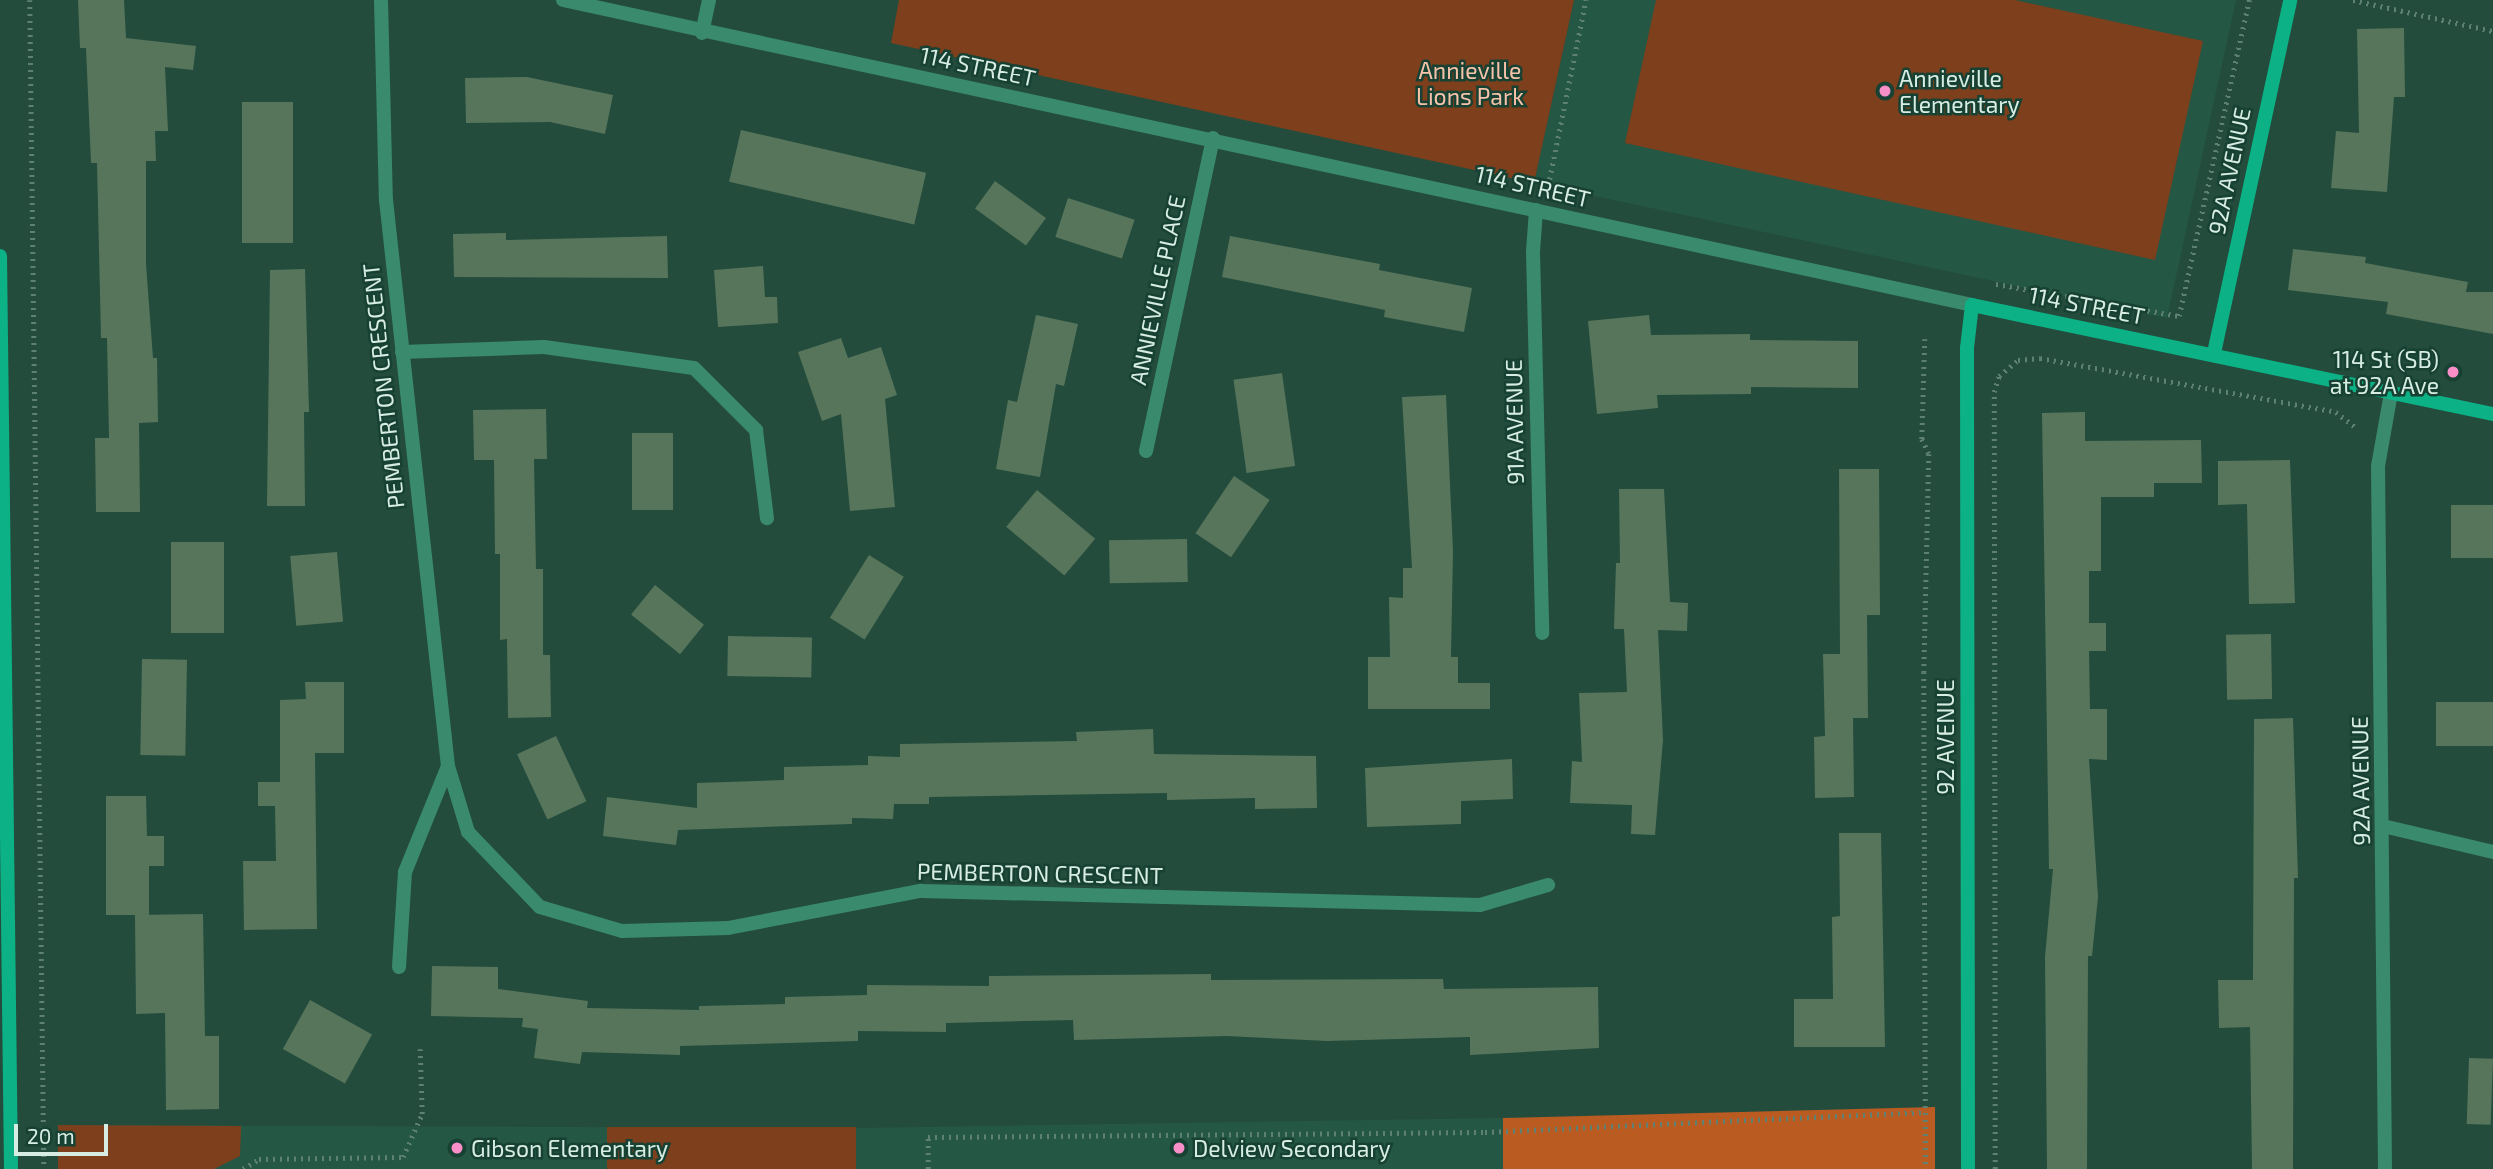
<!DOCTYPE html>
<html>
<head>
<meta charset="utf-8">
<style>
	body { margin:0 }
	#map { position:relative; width:2493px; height:1169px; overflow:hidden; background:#234c3d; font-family:"Exo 2",sans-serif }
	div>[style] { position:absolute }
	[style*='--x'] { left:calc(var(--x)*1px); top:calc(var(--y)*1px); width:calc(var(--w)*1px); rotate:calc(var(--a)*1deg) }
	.built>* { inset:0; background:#255745 }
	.green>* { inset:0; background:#7e3f1c; transform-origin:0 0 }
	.forest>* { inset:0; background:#ba5b22 }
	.building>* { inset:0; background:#57755b; transform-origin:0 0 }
	.path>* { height:4.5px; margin-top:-2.25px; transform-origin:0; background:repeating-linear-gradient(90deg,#5f8174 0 2px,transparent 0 7px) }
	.street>* { height:14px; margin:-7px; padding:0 7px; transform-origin:7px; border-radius:7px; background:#3a8a6e }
	.secondary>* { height:14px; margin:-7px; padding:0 7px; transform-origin:7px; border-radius:7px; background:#0cb186 }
	.dots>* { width:19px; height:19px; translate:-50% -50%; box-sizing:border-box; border:4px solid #174133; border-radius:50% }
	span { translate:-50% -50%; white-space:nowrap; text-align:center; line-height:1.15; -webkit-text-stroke:5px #174133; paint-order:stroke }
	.street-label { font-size:23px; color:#d7ede3 }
	.park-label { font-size:23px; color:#f6c3aa }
	.poi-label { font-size:23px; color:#d7ede3 }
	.left { translate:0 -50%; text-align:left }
	.right { translate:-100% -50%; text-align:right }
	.scale { position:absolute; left:14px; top:1124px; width:94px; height:32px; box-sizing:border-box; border:4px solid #d7ede3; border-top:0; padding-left:9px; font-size:21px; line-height:24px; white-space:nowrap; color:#d7ede3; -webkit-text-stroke:5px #174133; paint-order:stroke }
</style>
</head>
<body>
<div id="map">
	<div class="built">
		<div style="clip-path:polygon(1574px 0,2236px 0,2167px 318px,1534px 183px)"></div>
		<div style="clip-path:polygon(1503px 1118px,1503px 1169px,58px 1169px,58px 1125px,856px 1128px)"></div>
	</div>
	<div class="green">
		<div style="clip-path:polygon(899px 0,1574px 0,1534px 183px,891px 43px)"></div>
		<div style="clip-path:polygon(1656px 0,2015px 0,2203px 41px,2155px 260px,1625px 143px)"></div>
		<div style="clip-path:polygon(58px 1125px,241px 1126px,240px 1156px,214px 1169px,58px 1169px)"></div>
		<div style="left:607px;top:1127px;width:249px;height:42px"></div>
	</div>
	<div class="forest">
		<div style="clip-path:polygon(1935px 1107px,1935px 1169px,1503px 1169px,1503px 1118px)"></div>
	</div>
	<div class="building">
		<div style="clip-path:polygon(78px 0,124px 0,126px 38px,196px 46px,193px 70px,165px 67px,168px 131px,155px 131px,156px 161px,146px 161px,146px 264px,153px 358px,157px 358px,158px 422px,139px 423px,140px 512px,96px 512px,95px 438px,109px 438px,107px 338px,101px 338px,97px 163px,91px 163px,86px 48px,80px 48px)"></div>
		<div style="clip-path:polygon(2404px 28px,2405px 97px,2394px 97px,2387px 192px,2331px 188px,2336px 131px,2359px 133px,2357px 29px)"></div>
		<div style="clip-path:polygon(527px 77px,613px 95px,605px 134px,550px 122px,466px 123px,465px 78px)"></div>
		<div style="left:242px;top:102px;width:51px;height:141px"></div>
		<div style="left:741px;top:130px;width:190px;height:53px;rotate:13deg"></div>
		<div style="left:995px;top:181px;width:63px;height:34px;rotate:36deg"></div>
		<div style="left:1068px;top:198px;width:70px;height:41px;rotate:18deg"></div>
		<div style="clip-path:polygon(506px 233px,506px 240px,667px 236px,668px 278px,454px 277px,453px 234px)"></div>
		<div style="clip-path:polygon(1230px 236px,1380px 264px,1379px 270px,1472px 288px,1464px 332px,1384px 317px,1385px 310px,1222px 277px)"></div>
		<div style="clip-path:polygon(2293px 249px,2366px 257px,2365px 263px,2468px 282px,2466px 292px,2493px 292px,2493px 334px,2386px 314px,2388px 302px,2288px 290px)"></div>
		<div style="clip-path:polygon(763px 266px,765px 297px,777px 297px,778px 323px,718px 327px,714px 270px)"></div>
		<div style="clip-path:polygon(305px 269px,309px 412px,304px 412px,305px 506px,267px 506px,270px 270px)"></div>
		<div style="clip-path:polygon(1036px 315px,1078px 324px,1064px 386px,1056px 384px,1040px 477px,996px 469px,1008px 400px,1017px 402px)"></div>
		<div style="clip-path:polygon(1649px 315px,1651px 335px,1750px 334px,1750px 340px,1858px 341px,1858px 388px,1751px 387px,1751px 394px,1657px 395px,1658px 408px,1597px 414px,1588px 321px)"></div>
		<div style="clip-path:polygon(841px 338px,848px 358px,881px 347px,897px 395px,885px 399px,895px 507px,850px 511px,841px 414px,822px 421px,798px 352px)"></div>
		<div style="left:1282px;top:373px;width:94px;height:49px;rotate:82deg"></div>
		<div style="clip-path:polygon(1446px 395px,1453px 551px,1451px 657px,1458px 657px,1458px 683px,1490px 683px,1490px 709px,1368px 709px,1368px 657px,1390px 657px,1389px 597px,1403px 598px,1403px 568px,1412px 568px,1402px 397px)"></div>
		<div style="clip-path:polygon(546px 409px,547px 459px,534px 459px,536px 569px,543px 569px,543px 655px,550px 655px,551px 717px,508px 718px,507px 639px,500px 640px,500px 554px,495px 554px,494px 460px,474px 460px,473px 410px)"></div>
		<div style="clip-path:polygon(2085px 412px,2085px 441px,2201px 440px,2202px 483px,2154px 483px,2154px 497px,2101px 497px,2101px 571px,2089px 571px,2089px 623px,2106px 623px,2106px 651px,2089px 651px,2090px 709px,2107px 709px,2107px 760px,2089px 759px,2098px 897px,2092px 956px,2088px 956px,2087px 1169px,2047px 1169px,2045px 957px,2053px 869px,2049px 869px,2042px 413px)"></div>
		<div style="left:632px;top:433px;width:41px;height:77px"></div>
		<div style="clip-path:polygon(2290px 460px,2295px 603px,2249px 604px,2247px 504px,2218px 505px,2218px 461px)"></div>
		<div style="clip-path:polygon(1839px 469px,1879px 469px,1880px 615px,1867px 615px,1868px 718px,1853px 718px,1854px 797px,1815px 798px,1814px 737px,1825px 736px,1823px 654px,1840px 654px)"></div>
		<div style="left:1234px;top:476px;width:43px;height:69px;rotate:34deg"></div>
		<div style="clip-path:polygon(1619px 489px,1664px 489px,1670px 602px,1688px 603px,1687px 631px,1658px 630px,1663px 740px,1655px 835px,1631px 834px,1632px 805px,1570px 803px,1572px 761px,1582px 762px,1579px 693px,1627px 692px,1624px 629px,1614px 629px,1616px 563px,1620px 563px)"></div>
		<div style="left:1037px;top:490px;width:76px;height:48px;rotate:40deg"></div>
		<div style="left:2451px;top:505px;width:42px;height:53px"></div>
		<div style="left:1187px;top:539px;width:43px;height:78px;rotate:89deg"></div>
		<div style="left:171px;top:542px;width:53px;height:91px"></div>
		<div style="left:337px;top:552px;width:70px;height:47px;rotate:85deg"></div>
		<div style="left:869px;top:555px;width:41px;height:74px;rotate:32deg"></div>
		<div style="left:655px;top:585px;width:63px;height:38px;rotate:39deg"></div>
		<div style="left:2271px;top:634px;width:65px;height:45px;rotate:89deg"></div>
		<div style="left:728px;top:636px;width:84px;height:40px;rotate:1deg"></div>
		<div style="left:142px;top:659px;width:45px;height:96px;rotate:1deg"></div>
		<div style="clip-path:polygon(305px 682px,344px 682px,344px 753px,315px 753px,317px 929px,244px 930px,243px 861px,276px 861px,275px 806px,258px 806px,258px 782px,280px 782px,280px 700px,306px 699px)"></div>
		<div style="left:2493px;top:702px;width:44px;height:57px;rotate:90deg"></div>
		<div style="clip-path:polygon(2293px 718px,2298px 878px,2294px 878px,2293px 1169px,2252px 1169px,2250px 1027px,2219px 1028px,2218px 980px,2253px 980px,2254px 719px)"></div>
		<div style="clip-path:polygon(1153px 729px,1154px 754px,1316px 756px,1317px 808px,1255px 809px,1255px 798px,1167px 800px,1167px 793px,929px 797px,929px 804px,894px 804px,893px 819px,852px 818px,852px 824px,678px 830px,676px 845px,603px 836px,607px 797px,697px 808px,697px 783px,784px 780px,784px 767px,868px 765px,868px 756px,900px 757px,900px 744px,1077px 741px,1076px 732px)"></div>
		<div style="left:556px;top:736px;width:72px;height:43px;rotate:65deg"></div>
		<div style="clip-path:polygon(1512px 759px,1513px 799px,1461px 801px,1461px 824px,1367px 827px,1365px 768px)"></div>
		<div style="clip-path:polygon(106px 796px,146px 796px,147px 836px,164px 836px,164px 866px,149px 866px,149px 915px,106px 915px)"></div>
		<div style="clip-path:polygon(1839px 833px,1881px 833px,1885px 1047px,1794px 1047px,1794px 999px,1833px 999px,1832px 917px,1840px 916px)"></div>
		<div style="clip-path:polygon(203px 914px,205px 1036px,219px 1036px,219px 1109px,166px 1110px,165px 1013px,136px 1014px,135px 915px)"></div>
		<div style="clip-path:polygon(432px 966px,498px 967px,498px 989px,588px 1001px,587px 1008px,699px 1010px,699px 1006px,785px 1004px,785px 997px,867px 995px,867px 985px,989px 986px,989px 976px,1211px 974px,1211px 980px,1443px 979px,1444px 989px,1598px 987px,1599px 1048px,1470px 1055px,1470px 1037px,1327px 1041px,1227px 1036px,1074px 1040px,1073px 1020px,946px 1023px,946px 1032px,858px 1031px,858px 1041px,680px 1046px,680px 1055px,582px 1052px,580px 1064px,534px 1058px,538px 1029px,522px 1027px,523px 1018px,431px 1016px)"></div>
		<div style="left:310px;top:1000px;width:71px;height:56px;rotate:29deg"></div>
		<div style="left:2469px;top:1058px;width:24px;height:66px;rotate:2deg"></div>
	</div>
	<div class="path">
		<div style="--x:30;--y:0;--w:1169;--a:89.31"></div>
		<div style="--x:2353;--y:0;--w:143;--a:12.5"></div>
		<div style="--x:1548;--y:186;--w:190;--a:-78.5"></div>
		<div style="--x:1996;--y:284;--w:186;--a:9.9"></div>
		<div style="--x:2179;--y:316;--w:324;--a:-77.5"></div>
		<div style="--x:1925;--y:339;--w:100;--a:91.7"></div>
		<div style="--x:1922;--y:439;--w:17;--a:65"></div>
		<div style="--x:1929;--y:454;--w:218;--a:91.3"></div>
		<div style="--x:1924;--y:672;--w:497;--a:89.8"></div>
		<div style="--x:243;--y:1169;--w:19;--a:-32"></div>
		<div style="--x:259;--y:1159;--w:144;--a:-0.8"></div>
		<div style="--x:403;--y:1157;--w:47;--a:-66.2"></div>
		<div style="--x:422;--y:1114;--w:65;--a:-91.8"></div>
		<div style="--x:928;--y:1169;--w:32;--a:-90"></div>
		<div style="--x:928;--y:1137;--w:557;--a:-0.51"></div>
		<div style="--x:1485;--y:1132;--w:441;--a:-2.6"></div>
		<div style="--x:1995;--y:1169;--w:777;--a:-90.07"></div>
		<div style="--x:1994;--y:392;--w:17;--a:-73"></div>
		<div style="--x:1999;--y:376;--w:25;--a:-40"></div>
		<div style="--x:2018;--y:360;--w:22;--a:-5"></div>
		<div style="--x:2040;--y:358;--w:301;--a:10.3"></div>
		<div style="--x:2336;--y:412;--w:24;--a:38"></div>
	</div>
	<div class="street">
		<div style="--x:381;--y:0;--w:200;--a:88.6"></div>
		<div style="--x:386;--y:200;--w:569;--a:83.75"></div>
		<div style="--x:448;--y:766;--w:69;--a:73.1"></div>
		<div style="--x:468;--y:832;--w:104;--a:46.2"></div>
		<div style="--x:540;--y:907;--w:85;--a:16.3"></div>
		<div style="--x:622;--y:931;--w:106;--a:-1.6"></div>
		<div style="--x:728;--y:928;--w:197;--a:-10.9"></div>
		<div style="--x:921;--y:891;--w:559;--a:1.43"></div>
		<div style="--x:1480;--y:905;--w:71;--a:-16.4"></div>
		<div style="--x:563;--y:0;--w:1442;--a:12.21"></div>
		<div style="--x:702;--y:33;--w:34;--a:-78"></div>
		<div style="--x:1536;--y:210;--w:42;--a:94.1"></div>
		<div style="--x:1533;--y:252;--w:381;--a:88.6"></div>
		<div style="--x:402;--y:352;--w:142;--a:-2"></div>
		<div style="--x:544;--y:347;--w:151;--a:8"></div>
		<div style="--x:694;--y:368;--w:88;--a:45"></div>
		<div style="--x:756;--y:430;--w:89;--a:82.9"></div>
		<div style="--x:1146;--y:451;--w:320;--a:-77.9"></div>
		<div style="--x:2383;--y:826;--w:113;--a:13.3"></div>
		<div style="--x:399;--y:967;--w:95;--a:-86.4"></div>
		<div style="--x:405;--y:872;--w:114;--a:-67.9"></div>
		<div style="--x:2385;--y:1169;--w:703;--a:-90.57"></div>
		<div style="--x:2378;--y:466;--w:74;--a:-79.9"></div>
	</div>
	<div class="secondary">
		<div style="--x:0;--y:256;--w:913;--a:89.31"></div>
		<div style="--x:2214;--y:353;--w:361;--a:-77.8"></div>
		<div style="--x:1968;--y:1169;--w:821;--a:-90.07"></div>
		<div style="--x:1967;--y:348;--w:43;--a:-83.4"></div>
		<div style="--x:1972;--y:305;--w:532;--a:11.82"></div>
	</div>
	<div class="dots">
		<div style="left:1885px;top:91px;background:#f98fc8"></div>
		<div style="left:2453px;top:372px;background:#f98fc8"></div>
		<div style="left:457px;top:1148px;background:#f98fc8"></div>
		<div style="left:1179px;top:1148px;background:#f98fc8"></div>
	</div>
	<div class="street-label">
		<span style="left:978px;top:66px;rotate:12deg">114 STREET</span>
		<span style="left:2229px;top:171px;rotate:-78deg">92A AVENUE</span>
		<span style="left:1533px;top:186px;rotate:13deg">114 STREET</span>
		<span style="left:1157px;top:290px;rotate:-78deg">ANNIEVILLE PLACE</span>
		<span style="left:2087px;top:305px;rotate:11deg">114 STREET</span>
		<span style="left:383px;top:386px;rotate:-96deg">PEMBERTON CRESCENT</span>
		<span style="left:1514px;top:422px;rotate:-91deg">91A AVENUE</span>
		<span style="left:1945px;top:737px;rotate:-90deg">92 AVENUE</span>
		<span style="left:2360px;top:781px;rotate:-91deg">92A AVENUE</span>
		<span style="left:1040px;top:873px;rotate:1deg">PEMBERTON CRESCENT</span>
	</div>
	<div class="park-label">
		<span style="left:1470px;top:83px">Annieville<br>Lions Park</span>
	</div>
	<div class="poi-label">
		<span class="left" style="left:1899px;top:91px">Annieville<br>Elementary</span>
		<span class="right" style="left:2439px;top:372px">114 St (SB)<br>at 92A Ave</span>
		<span class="left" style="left:471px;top:1148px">Gibson Elementary</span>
		<span class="left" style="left:1193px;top:1148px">Delview Secondary</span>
	</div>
	<div class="scale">20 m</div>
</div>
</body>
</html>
